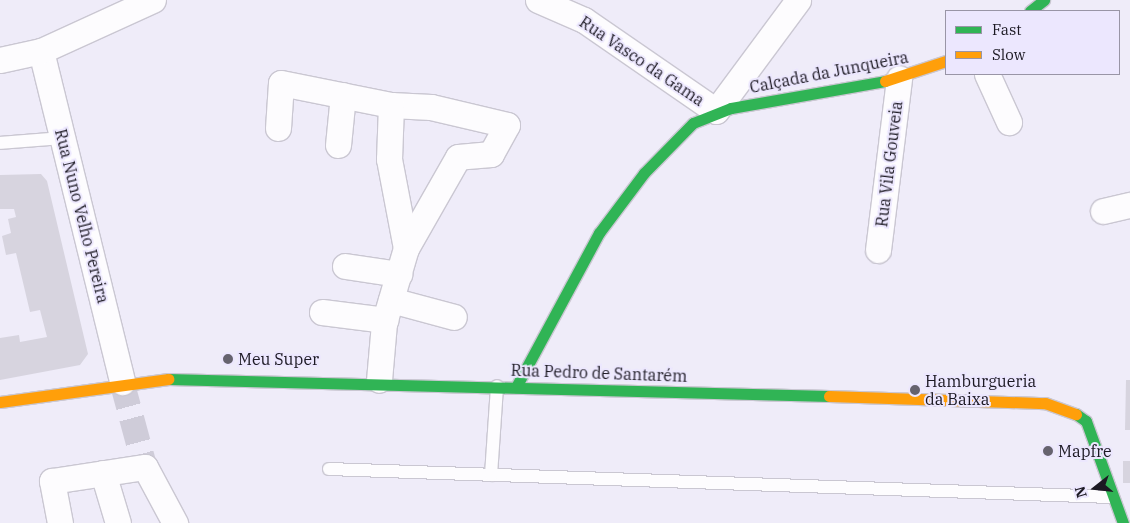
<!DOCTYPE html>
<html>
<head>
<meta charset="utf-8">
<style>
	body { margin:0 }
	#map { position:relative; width:1130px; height:523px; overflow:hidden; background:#efecf9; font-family:"IBM Plex Serif",serif }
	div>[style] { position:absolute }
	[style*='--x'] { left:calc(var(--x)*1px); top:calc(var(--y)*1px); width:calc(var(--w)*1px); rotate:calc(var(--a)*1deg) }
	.building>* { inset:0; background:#d7d4df; transform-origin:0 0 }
	.street-tunnel>* { height:25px; margin-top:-12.5px; transform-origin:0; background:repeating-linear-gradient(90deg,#cfccd9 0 25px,transparent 0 37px) }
	.roads { filter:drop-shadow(1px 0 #cac7d2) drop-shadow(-1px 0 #cac7d2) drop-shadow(0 1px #cac7d2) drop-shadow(0 -1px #cac7d2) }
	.lane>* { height:12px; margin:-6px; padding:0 6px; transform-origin:6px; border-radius:6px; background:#fdfcfe }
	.street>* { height:25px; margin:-12.5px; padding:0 12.5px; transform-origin:12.5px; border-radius:12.5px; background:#fdfcfe }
	.fast>* { height:11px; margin:-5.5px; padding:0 5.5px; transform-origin:5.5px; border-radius:5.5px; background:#30b455 }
	.slow>* { height:11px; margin:-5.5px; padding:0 5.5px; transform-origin:5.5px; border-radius:5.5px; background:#ff9f0a }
	.dots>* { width:14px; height:14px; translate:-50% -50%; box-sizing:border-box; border:2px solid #ece7fe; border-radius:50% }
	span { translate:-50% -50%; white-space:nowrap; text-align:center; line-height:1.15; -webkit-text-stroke:4px #ece7fe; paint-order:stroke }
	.street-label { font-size:16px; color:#1c1923 }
	.poi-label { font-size:16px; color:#1c1923 }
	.left { translate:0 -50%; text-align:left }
	.legend { position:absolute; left:945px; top:10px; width:175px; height:65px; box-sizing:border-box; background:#ece7fe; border:1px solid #9995a6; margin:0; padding:6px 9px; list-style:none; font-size:15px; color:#1c1923 }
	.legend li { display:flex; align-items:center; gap:10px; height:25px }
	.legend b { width:25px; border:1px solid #9995a6 }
	.north { position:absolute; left:1070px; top:463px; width:50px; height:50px; -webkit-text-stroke:4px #ece7fe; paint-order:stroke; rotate:254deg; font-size:14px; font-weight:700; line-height:20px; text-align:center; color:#1c1923 }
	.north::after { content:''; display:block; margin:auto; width:18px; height:22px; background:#1c1923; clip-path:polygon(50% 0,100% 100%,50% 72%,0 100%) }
</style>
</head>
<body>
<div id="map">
	<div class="building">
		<div style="clip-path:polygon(41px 174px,47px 181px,88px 354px,80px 365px,0 380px,0 338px,19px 335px,20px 342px,47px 337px,40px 310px,30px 312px,16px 253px,6px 255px,2px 236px,11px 233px,8px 219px,16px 217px,14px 209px,0 209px,0 175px)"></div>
		<div style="clip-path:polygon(1126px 380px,1130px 380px,1130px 430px,1125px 430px)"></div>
		<div style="left:1123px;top:461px;width:7px;height:22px"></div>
	</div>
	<div class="street-tunnel">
		<div style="--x:122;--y:382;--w:88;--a:74.9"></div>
	</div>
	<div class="roads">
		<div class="lane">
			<div style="--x:0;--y:143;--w:63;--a:-4.5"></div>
			<div style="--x:329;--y:469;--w:784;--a:2.05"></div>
			<div style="--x:491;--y:475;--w:89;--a:-86.1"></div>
		</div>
		<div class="street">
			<div style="--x:538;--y:0;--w:50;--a:23.5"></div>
			<div style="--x:584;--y:20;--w:160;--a:34.6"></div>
			<div style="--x:716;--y:111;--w:138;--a:-53.5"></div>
			<div style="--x:41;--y:51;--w:341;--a:76.2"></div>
			<div style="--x:0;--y:60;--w:42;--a:-12.4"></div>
			<div style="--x:41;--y:51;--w:123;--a:-24.5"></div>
			<div style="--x:987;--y:74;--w:53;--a:65.4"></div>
			<div style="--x:391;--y:105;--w:40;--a:2.9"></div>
			<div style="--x:431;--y:107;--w:78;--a:13.3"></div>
			<div style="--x:507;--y:125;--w:33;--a:119"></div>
			<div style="--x:491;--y:154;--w:33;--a:175"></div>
			<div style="--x:458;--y:157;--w:105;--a:119.7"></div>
			<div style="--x:278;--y:128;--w:45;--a:-86.2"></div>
			<div style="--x:281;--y:83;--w:112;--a:11.3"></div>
			<div style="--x:391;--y:105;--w:54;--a:92.1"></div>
			<div style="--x:389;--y:159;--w:91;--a:79.2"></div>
			<div style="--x:406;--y:248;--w:78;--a:106.3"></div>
			<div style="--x:384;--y:323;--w:57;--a:95"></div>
			<div style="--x:338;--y:145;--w:50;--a:-84.3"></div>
			<div style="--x:1103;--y:211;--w:28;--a:-13"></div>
			<div style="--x:878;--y:250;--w:173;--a:-83"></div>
			<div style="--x:345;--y:266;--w:55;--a:8.4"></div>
			<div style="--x:391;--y:300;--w:65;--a:15.1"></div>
			<div style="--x:322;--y:312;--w:64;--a:7.2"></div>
			<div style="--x:103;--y:473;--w:52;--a:73.3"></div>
			<div style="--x:60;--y:523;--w:43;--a:-100.8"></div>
			<div style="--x:52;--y:481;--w:94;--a:-8.6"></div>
			<div style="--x:145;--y:467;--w:64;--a:61.8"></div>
		</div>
		<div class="fast">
			<div style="--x:1030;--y:11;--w:18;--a:-38"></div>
			<div style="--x:168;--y:379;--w:661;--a:1.47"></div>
			<div style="--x:516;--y:387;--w:175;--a:-61.7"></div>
			<div style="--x:599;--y:233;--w:75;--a:-53.1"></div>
			<div style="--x:644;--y:173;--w:70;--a:-45.6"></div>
			<div style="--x:693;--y:123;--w:41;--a:-21.5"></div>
			<div style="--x:731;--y:108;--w:156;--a:-9.9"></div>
			<div style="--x:1076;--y:414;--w:12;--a:35"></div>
			<div style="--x:1086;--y:421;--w:109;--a:70.1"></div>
		</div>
		<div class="slow">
			<div style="--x:885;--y:81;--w:64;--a:-18.2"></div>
			<div style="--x:829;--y:396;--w:216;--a:1.9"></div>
			<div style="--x:1045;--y:403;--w:33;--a:20"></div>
			<div style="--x:0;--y:402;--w:170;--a:-7.8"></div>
		</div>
	</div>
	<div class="dots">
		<div style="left:228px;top:359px;background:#66636e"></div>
		<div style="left:915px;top:390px;background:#66636e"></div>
		<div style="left:1048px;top:451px;background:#66636e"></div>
	</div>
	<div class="street-label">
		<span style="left:642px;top:61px;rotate:34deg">Rua Vasco da Gama</span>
		<span style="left:829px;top:72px;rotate:-11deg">Calçada da Junqueira</span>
		<span style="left:889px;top:164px;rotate:-83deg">Rua Vila Gouveia</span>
		<span style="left:82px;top:216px;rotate:76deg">Rua Nuno Velho Pereira</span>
		<span style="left:599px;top:373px;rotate:2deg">Rua Pedro de Santarém</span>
	</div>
	<div class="poi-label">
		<span class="left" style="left:238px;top:359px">Meu Super</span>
		<span class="left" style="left:925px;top:390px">Hamburgueria<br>da Baixa</span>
		<span class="left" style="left:1058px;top:451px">Mapfre</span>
	</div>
	<ul class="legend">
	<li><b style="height:6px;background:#30b455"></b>Fast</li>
	<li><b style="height:6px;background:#ff9f0a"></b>Slow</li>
	</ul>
	<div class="north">N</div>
</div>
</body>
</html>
